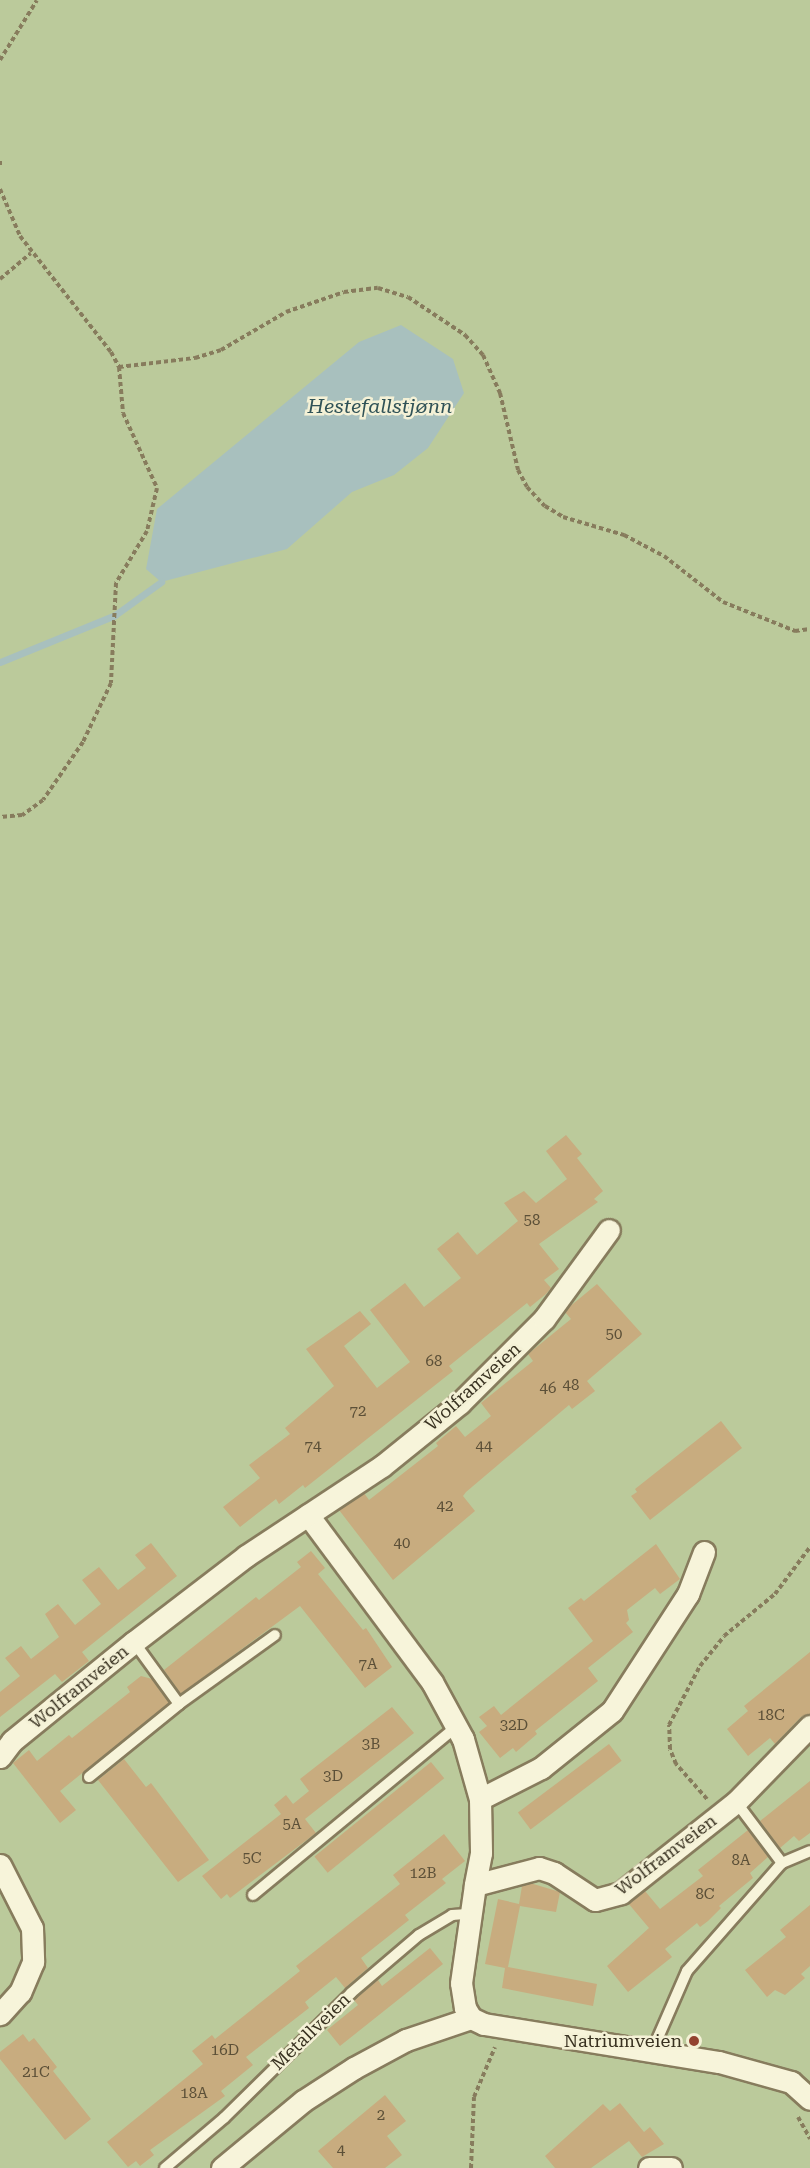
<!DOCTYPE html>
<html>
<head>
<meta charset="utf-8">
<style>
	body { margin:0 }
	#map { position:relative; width:810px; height:2168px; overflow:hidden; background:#ece9c7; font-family:"Roboto Serif",serif }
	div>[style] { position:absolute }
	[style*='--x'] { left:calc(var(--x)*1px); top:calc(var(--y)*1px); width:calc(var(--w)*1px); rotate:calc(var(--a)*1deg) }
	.green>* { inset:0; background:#bbca9b; transform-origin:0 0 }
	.water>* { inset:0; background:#a8c0be }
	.stream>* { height:7px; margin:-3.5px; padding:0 3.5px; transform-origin:3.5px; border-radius:3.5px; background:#a8c0be }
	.building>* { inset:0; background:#c8ac7f; transform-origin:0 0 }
	.path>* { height:4px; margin-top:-2px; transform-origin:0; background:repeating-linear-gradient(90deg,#877c5d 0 4.5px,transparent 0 7.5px) }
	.roads { filter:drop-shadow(2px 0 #877c5d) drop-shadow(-2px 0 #877c5d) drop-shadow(0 2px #877c5d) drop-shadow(0 -2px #877c5d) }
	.service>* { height:10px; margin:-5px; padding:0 5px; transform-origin:5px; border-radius:5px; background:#f7f4da }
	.minor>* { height:21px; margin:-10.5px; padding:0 10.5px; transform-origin:10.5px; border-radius:10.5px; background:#f7f4da }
	.dots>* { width:16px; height:16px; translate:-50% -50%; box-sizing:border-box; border:3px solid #f4f1d6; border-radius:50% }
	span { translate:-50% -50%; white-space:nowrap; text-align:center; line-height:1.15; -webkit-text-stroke:5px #f4f1d6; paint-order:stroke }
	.number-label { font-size:15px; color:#5c5038 }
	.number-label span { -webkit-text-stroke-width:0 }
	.street-label { font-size:18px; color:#383120 }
	.poi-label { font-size:18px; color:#383120 }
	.right { translate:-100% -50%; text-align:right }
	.water-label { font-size:20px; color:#305257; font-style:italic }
</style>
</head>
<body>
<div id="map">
	<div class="green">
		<div style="left:0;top:0;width:810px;height:2168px"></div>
	</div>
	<div class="water">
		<div style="clip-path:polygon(401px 325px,453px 359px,464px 393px,428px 448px,394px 475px,352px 492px,287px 549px,161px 582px,146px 569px,157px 509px,359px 342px)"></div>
	</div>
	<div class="stream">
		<div style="--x:0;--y:662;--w:124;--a:-22.2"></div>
		<div style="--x:115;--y:615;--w:57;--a:-35.7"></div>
	</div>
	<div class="building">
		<div style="clip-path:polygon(566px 1135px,582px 1154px,577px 1158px,603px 1191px,594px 1199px,598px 1202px,539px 1244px,559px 1269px,544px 1280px,551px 1288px,546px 1294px,530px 1307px,527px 1303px,449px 1366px,453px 1371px,305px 1488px,303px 1485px,279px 1504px,276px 1499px,240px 1527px,223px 1507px,260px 1478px,249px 1465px,290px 1434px,285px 1428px,334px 1386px,306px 1349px,360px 1311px,371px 1324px,344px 1346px,377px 1388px,410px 1362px,370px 1310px,405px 1283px,424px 1307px,461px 1278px,437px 1249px,458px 1232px,477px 1255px,518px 1221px,504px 1203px,524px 1191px,536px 1203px,567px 1179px,546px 1151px)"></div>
		<div style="clip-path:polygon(597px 1284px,642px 1334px,587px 1381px,595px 1391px,572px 1409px,569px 1405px,466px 1492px,463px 1496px,475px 1511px,393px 1580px,339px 1510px,364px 1493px,369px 1500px,438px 1446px,436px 1443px,456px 1426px,465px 1437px,491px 1416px,481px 1403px,533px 1361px,528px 1354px,571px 1319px,565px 1312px,568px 1308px)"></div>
		<div style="clip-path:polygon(721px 1421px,742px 1448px,650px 1520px,631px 1496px,637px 1492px,635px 1489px)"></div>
		<div style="clip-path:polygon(151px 1543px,177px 1576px,82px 1652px,89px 1661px,62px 1682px,55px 1674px,0 1717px,0 1692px,20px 1676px,5px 1658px,21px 1646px,31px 1659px,59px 1637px,45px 1614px,58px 1604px,75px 1625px,101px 1604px,82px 1580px,99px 1567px,118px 1590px,146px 1568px,135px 1555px)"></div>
		<div style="clip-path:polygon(656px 1544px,680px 1579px,660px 1594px,655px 1588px,627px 1610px,629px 1620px,626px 1623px,633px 1632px,588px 1668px,598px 1681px,535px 1731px,537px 1734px,516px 1752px,513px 1748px,500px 1758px,479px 1732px,487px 1726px,479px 1717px,494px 1706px,501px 1715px,593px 1641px,568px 1608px,581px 1598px,584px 1601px)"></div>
		<div style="clip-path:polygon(311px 1551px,325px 1568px,318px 1574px,363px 1630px,366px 1628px,392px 1667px,365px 1688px,300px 1606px,181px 1694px,164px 1670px,256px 1597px,259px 1600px,301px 1567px,297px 1562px)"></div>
		<div style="clip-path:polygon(810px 1652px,810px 1714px,801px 1717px,775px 1744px,770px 1738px,748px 1756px,727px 1729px,748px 1711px,744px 1706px)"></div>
		<div style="clip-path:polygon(141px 1676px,152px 1679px,169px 1703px,60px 1791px,76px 1810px,60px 1823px,13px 1763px,29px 1750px,37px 1761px,69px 1735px,72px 1738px,130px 1692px,127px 1687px)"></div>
		<div style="clip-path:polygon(392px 1707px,414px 1733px,305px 1819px,316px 1833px,230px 1898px,227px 1894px,221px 1899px,202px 1876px,281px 1814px,274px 1805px,286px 1795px,293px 1804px,309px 1791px,300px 1779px)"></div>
		<div style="left:609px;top:1744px;width:21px;height:114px;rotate:53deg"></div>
		<div style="clip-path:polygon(124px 1759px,146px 1787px,151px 1783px,209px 1860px,178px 1882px,98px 1780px)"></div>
		<div style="left:431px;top:1762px;width:21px;height:150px;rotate:51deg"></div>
		<div style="clip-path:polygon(810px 1781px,810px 1833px,799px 1841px,794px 1836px,780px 1848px,760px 1821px)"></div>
		<div style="clip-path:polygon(748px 1830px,768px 1857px,750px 1873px,753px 1878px,719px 1906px,721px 1908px,708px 1921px,700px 1927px,697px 1923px,665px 1949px,672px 1957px,628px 1992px,607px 1966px,649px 1928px,628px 1903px,645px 1891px,660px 1909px,703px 1876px,698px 1870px)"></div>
		<div style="clip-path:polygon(444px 1834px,465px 1861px,442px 1879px,446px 1883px,405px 1915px,409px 1920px,361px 1958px,368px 1968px,345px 1988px,336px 1977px,305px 2002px,309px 2008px,246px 2057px,253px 2065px,221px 2091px,225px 2096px,150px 2150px,154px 2155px,140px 2166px,136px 2161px,128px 2167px,107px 2142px,203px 2064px,192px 2051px,212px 2035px,215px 2039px,300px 1971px,296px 1966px,400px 1884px,393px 1875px)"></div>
		<div style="clip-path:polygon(530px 1883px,560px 1892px,556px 1912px,520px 1906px,508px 1967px,597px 1984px,593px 2006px,502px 1988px,505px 1968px,485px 1964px,498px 1899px,519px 1904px,522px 1886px)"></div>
		<div style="clip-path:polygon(810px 1905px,810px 1966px,801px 1974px,805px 1978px,785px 1995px,775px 1990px,767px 1997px,745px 1970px,786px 1937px,780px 1930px)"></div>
		<div style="clip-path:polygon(430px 1948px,443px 1964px,340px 2046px,327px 2030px,358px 2005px,354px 2000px,378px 1980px,382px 1986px)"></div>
		<div style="clip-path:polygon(23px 2034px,29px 2042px,34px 2038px,57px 2067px,53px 2071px,91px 2119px,65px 2140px,0 2059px,0 2052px)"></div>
		<div style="clip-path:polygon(385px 2095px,406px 2121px,387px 2136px,402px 2155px,385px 2168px,333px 2168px,318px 2151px)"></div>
		<div style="clip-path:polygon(620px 2103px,644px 2132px,650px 2127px,664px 2144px,642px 2157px,629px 2141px,591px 2168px,555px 2168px,545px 2156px,603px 2104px,610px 2111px)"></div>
	</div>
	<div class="path">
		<div style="--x:0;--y:60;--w:70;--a:-58.3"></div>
		<div style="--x:0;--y:161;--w:5;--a:90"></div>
		<div style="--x:0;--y:189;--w:51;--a:66.9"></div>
		<div style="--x:20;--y:236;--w:147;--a:51.9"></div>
		<div style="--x:111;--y:352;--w:17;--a:62"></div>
		<div style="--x:119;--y:367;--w:46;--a:85"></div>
		<div style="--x:123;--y:413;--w:82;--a:65.6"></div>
		<div style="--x:157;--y:488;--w:44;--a:103.1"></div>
		<div style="--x:147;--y:531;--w:61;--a:120.8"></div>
		<div style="--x:116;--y:583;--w:100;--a:92.9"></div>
		<div style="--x:111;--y:683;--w:65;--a:115.4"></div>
		<div style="--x:83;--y:742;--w:70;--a:124.6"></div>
		<div style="--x:43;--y:800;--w:26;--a:144"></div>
		<div style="--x:22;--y:815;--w:22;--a:175"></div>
		<div style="--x:0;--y:279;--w:40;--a:-40"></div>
		<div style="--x:119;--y:367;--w:77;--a:-6.8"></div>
		<div style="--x:195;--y:358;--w:27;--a:-17"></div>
		<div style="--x:221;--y:350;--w:75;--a:-30.3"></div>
		<div style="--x:286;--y:312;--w:61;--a:-19"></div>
		<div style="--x:344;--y:292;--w:34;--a:-7"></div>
		<div style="--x:378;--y:288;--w:31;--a:17"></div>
		<div style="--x:408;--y:297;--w:69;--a:33.7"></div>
		<div style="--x:465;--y:335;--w:27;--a:48"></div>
		<div style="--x:483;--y:355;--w:42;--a:65.9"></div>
		<div style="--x:500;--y:393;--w:79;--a:76.8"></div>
		<div style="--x:518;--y:470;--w:19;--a:62"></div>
		<div style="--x:527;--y:487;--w:26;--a:47"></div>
		<div style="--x:545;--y:506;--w:21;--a:31"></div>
		<div style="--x:563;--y:517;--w:64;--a:16.4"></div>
		<div style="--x:624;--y:535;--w:45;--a:27.7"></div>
		<div style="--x:664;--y:556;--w:75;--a:37.9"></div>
		<div style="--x:723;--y:602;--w:78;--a:21.9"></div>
		<div style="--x:795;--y:631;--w:15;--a:-8"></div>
		<div style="--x:707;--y:1799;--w:47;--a:-131.5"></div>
		<div style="--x:676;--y:1764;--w:16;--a:-112"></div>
		<div style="--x:670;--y:1749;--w:24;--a:-92"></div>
		<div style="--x:669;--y:1725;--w:67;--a:-62.3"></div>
		<div style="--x:700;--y:1666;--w:38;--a:-51"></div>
		<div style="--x:724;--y:1636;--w:66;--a:-39.5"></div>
		<div style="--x:775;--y:1594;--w:59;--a:-53.3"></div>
		<div style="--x:798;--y:2117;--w:25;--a:61"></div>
		<div style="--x:471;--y:2168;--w:71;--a:-87.6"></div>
		<div style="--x:474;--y:2097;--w:54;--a:-67.2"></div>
	</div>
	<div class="roads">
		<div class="service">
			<div style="--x:179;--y:1704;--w:118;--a:-35.7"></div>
			<div style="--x:89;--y:1777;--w:116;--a:-39"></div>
			<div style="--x:179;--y:1704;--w:77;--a:-126"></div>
			<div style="--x:782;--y:1863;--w:30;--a:-23"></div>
			<div style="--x:253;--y:1895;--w:265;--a:-39.6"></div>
			<div style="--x:653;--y:2049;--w:85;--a:-66.4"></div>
			<div style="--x:687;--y:1971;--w:144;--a:-48.7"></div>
			<div style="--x:782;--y:1863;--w:76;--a:-127"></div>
			<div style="--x:165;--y:2168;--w:77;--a:-40.3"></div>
			<div style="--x:224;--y:2118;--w:178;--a:-44.5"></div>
			<div style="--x:351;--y:1993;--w:89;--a:-40.5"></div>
			<div style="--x:419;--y:1935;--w:39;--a:-31"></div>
			<div style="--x:452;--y:1915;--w:16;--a:-4"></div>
		</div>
		<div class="minor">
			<div style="--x:308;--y:1515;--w:208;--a:53.4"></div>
			<div style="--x:432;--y:1682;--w:65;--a:61.5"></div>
			<div style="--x:463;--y:1739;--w:62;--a:74.2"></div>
			<div style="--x:480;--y:1799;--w:54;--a:88.9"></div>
			<div style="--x:481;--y:1853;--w:33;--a:101"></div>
			<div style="--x:475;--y:1885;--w:66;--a:-14.9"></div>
			<div style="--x:539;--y:1868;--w:16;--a:18"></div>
			<div style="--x:554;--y:1873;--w:49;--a:33.4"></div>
			<div style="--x:595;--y:1900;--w:27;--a:-15"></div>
			<div style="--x:621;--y:1893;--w:147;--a:-38.4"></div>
			<div style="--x:736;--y:1802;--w:106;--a:-45.8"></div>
			<div style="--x:0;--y:1757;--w:20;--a:-53"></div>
			<div style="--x:12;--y:1741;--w:157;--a:-39.1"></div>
			<div style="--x:134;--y:1642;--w:141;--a:-37.5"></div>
			<div style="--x:246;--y:1556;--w:163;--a:-33.5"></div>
			<div style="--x:382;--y:1466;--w:100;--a:-38.9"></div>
			<div style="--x:460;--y:1403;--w:119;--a:-45"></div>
			<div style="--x:544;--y:1319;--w:110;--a:-53.9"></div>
			<div style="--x:480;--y:1799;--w:68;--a:-26.9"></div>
			<div style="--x:541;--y:1768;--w:91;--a:-38.8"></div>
			<div style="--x:612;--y:1711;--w:140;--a:-57"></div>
			<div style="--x:688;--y:1594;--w:45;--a:-69.1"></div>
			<div style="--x:0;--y:1865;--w:71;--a:63.1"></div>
			<div style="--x:32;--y:1928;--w:34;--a:88"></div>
			<div style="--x:33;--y:1962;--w:33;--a:113"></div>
			<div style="--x:20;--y:1992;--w:30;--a:132"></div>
			<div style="--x:471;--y:2018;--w:12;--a:-121"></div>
			<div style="--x:465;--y:2008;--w:25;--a:-99"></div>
			<div style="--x:461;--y:1983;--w:99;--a:-81.9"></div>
			<div style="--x:222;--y:2168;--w:105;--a:-39.6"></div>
			<div style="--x:303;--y:2101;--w:61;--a:-32.9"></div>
			<div style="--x:354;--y:2068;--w:59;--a:-28.3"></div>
			<div style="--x:406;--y:2040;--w:69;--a:-18.7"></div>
			<div style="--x:471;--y:2018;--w:14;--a:25"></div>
			<div style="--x:484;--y:2024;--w:238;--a:9.2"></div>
			<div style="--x:719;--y:2062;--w:75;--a:15.5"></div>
			<div style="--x:791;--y:2082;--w:25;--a:42"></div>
			<div style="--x:649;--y:2168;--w:22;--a:0"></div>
		</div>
	</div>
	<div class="dots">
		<div style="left:694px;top:2041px;background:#934330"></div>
	</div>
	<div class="number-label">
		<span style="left:532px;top:1221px">58</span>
		<span style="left:614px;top:1335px">50</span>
		<span style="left:434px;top:1362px">68</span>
		<span style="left:571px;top:1386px">48</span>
		<span style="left:548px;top:1389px">46</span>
		<span style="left:358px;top:1412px">72</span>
		<span style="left:313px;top:1447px">74</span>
		<span style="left:484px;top:1447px">44</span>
		<span style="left:445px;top:1507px">42</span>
		<span style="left:402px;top:1544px">40</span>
		<span style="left:368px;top:1665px">7A</span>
		<span style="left:771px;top:1716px">18C</span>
		<span style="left:514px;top:1726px">32D</span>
		<span style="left:371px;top:1745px">3B</span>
		<span style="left:333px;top:1777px">3D</span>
		<span style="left:292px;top:1825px">5A</span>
		<span style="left:252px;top:1859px">5C</span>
		<span style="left:741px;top:1861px">8A</span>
		<span style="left:423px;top:1874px">12B</span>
		<span style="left:705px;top:1895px">8C</span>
		<span style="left:225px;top:2051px">16D</span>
		<span style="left:36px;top:2073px">21C</span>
		<span style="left:194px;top:2094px">18A</span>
		<span style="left:381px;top:2116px">2</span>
		<span style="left:341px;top:2151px">4</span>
	</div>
	<div class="street-label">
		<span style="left:473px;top:1387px;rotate:-42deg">Wolframveien</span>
		<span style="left:79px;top:1687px;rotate:-39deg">Wolframveien</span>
		<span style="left:666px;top:1855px;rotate:-37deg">Wolframveien</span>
		<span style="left:311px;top:2032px;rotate:-44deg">Metallveien</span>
	</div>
	<div class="poi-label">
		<span class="right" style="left:682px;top:2041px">Natriumveien</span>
	</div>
	<div class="water-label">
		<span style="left:380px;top:406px">Hestefallstjønn</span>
	</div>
</div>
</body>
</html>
